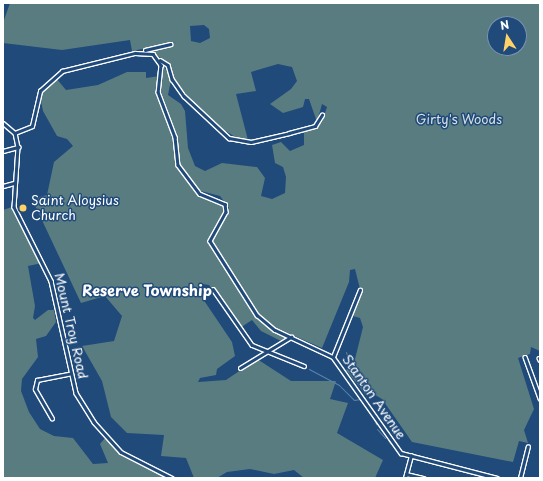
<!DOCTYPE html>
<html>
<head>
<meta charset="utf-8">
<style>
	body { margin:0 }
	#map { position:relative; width:543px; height:481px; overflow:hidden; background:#1f4a7a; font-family:"Playpen Sans",sans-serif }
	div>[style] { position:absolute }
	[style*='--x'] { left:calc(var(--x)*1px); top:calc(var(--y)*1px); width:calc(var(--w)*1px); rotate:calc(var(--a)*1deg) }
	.green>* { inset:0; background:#597c81 }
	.stream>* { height:1px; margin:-0.5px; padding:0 0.5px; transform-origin:0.5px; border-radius:0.5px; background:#5b84ab }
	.roads { filter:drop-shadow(1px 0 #fff) drop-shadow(-1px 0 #fff) drop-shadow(0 1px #fff) drop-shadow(0 -1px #fff) }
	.minor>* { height:2.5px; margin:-1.25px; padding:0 1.25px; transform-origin:1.25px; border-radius:1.25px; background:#1f4a7a }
	.dots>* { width:11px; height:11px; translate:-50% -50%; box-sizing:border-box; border:2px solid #1f4a7a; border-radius:50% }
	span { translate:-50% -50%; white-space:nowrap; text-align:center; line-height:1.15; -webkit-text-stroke:3px #1f4a7a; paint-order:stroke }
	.park-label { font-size:13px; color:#d6dee0 }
	.poi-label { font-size:13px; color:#fff }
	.left { translate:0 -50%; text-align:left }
	.street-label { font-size:13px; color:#fff }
	.quarter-label { font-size:15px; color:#fff; font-weight:700 }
	.frame { position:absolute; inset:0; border:4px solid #fff; pointer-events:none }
	.north { position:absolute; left:487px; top:16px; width:40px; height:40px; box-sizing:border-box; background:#1f4a7a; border:1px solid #7992af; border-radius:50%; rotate:348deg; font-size:11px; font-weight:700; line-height:16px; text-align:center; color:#fff }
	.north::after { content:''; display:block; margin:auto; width:14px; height:18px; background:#ffd166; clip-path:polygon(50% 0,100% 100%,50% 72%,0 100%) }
</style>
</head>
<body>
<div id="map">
	<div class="green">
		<div style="clip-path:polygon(evenodd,10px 3px,540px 3px,540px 351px,531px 347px,530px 354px,518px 358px,534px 409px,524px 430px,528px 443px,519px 441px,513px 462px,412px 442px,382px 399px,372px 393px,366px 395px,346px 370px,354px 363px,363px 327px,360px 318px,353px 316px,361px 293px,355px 269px,350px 270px,349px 282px,322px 348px,274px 327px,261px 317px,213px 244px,213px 236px,229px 208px,220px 196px,197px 190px,180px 163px,177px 135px,160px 89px,163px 64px,171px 80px,168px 95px,181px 104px,185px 111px,188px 148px,195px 166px,205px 171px,222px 163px,257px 167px,265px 178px,261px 196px,272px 199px,285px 193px,286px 177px,283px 167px,275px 163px,272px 145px,281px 142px,290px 151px,304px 145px,304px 130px,322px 122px,327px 107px,322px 104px,317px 122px,309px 99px,305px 99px,303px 107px,283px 113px,270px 104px,291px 89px,297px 81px,292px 67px,278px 64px,251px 72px,256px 91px,236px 94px,248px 140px,237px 138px,211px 122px,177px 84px,167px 62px,148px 50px,177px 42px,132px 51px,130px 40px,62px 50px,3px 43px,4px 20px,10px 3px,495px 24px,519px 24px,519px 48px,495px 48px,495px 24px,10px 3px,204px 25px,209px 29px,210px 38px,200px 43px,191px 41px,190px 26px,204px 25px)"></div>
		<div style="clip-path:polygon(127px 72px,146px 72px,146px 78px,160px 76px,158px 92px,183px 174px,200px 194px,225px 204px,225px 215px,211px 236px,214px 249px,257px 315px,291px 337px,281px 341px,261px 331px,252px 320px,240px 328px,209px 285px,202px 284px,203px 299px,232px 342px,235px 356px,217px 369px,216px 375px,200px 378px,198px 382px,226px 380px,257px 359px,291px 381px,336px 381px,330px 399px,348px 403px,337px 433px,383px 460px,375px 478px,304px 478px,294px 470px,274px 474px,250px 469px,227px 472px,217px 478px,194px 478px,186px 458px,161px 456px,164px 435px,127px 433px,111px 417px,102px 381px,82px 346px,114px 341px,122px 316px,105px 296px,81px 303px,32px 199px,47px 195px,54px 162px,73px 146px,67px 139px,57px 136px,43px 111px,40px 96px,44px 89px,56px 78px,66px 90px,98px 85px)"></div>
		<div style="clip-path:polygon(12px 207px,42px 263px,28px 266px,35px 306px,33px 318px,35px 320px,48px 310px,54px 310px,56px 322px,46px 336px,36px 339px,38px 357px,22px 379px,21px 391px,29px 412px,40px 429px,54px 436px,73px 438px,93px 464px,108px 463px,100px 444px,105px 438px,132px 461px,168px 478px,3px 478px,3px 210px)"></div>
	</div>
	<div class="stream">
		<div style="--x:346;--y:352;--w:23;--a:72"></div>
		<div style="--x:309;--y:369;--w:34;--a:28"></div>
		<div style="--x:339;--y:385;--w:21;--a:45"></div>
		<div style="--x:354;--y:400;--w:7;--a:-8"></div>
		<div style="--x:348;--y:383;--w:6;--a:39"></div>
		<div style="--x:355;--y:389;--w:11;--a:56"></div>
		<div style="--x:362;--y:401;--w:5;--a:53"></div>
		<div style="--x:372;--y:414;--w:11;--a:68"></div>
		<div style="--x:377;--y:429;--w:12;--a:48"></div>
		<div style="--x:388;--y:440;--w:4;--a:56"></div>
	</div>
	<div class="roads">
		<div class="minor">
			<div style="--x:145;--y:50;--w:26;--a:-13"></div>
			<div style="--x:160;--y:60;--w:9;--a:32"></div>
			<div style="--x:168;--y:65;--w:15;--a:74"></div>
			<div style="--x:172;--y:79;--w:21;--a:55"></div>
			<div style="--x:184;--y:96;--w:62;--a:43"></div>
			<div style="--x:229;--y:138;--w:22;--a:10"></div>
			<div style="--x:251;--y:142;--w:39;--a:-13"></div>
			<div style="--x:289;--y:133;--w:27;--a:-15"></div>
			<div style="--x:315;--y:126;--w:13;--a:-58"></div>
			<div style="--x:3;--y:123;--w:16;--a:40"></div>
			<div style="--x:15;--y:133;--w:14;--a:78"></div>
			<div style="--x:18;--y:147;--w:60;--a:93.8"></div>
			<div style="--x:14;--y:207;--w:83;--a:63.4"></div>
			<div style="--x:51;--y:281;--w:115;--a:77.4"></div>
			<div style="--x:76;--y:393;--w:34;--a:58"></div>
			<div style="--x:94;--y:422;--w:40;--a:48"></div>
			<div style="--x:121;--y:452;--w:57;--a:27"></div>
			<div style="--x:15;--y:133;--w:18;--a:-22"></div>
			<div style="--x:32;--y:126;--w:36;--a:-77"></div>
			<div style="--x:40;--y:91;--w:30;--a:-42"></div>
			<div style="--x:62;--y:71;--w:75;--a:-13.9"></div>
			<div style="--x:135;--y:53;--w:18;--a:3"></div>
			<div style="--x:153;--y:54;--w:14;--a:54"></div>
			<div style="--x:161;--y:65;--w:27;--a:96"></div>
			<div style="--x:158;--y:92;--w:48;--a:69.3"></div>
			<div style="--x:175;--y:137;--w:28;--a:84"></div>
			<div style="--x:178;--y:165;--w:36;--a:53"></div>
			<div style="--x:200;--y:194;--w:27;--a:22"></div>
			<div style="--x:225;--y:204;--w:8;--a:83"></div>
			<div style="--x:226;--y:212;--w:33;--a:119"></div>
			<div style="--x:210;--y:241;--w:88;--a:57.6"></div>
			<div style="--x:257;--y:315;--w:23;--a:40"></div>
			<div style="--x:275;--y:330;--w:64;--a:25"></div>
			<div style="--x:333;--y:357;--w:118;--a:54.7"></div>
			<div style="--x:401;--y:453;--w:99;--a:14.6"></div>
			<div style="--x:3;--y:151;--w:16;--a:-15"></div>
			<div style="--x:3;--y:186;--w:11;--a:-15"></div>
			<div style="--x:213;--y:289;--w:68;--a:55.1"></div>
			<div style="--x:252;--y:345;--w:56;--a:22"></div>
			<div style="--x:333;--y:357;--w:72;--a:-68.1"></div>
			<div style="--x:525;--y:357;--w:44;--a:69.9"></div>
			<div style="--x:539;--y:358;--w:2;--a:63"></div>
			<div style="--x:240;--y:368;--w:60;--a:-31.3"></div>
			<div style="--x:52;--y:419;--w:34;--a:-120"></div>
			<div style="--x:35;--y:389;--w:9;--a:-77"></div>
			<div style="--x:37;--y:380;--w:33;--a:-11"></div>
			<div style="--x:406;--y:474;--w:18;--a:13"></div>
			<div style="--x:405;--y:478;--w:23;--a:-75"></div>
			<div style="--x:520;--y:478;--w:32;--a:-76"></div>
		</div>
	</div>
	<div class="dots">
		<div style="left:23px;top:208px;background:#ffd166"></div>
	</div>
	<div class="park-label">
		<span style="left:459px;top:119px">Girty's Woods</span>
	</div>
	<div class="poi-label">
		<span class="left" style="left:31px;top:208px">Saint Aloysius<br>Church</span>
	</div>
	<div class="street-label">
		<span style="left:71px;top:326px;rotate:77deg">Mount Troy Road</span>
		<span style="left:374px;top:397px;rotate:55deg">Stanton Avenue</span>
	</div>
	<div class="quarter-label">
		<span style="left:147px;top:290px">Reserve Township</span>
	</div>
	<div class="frame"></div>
	<div class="north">N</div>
</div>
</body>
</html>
